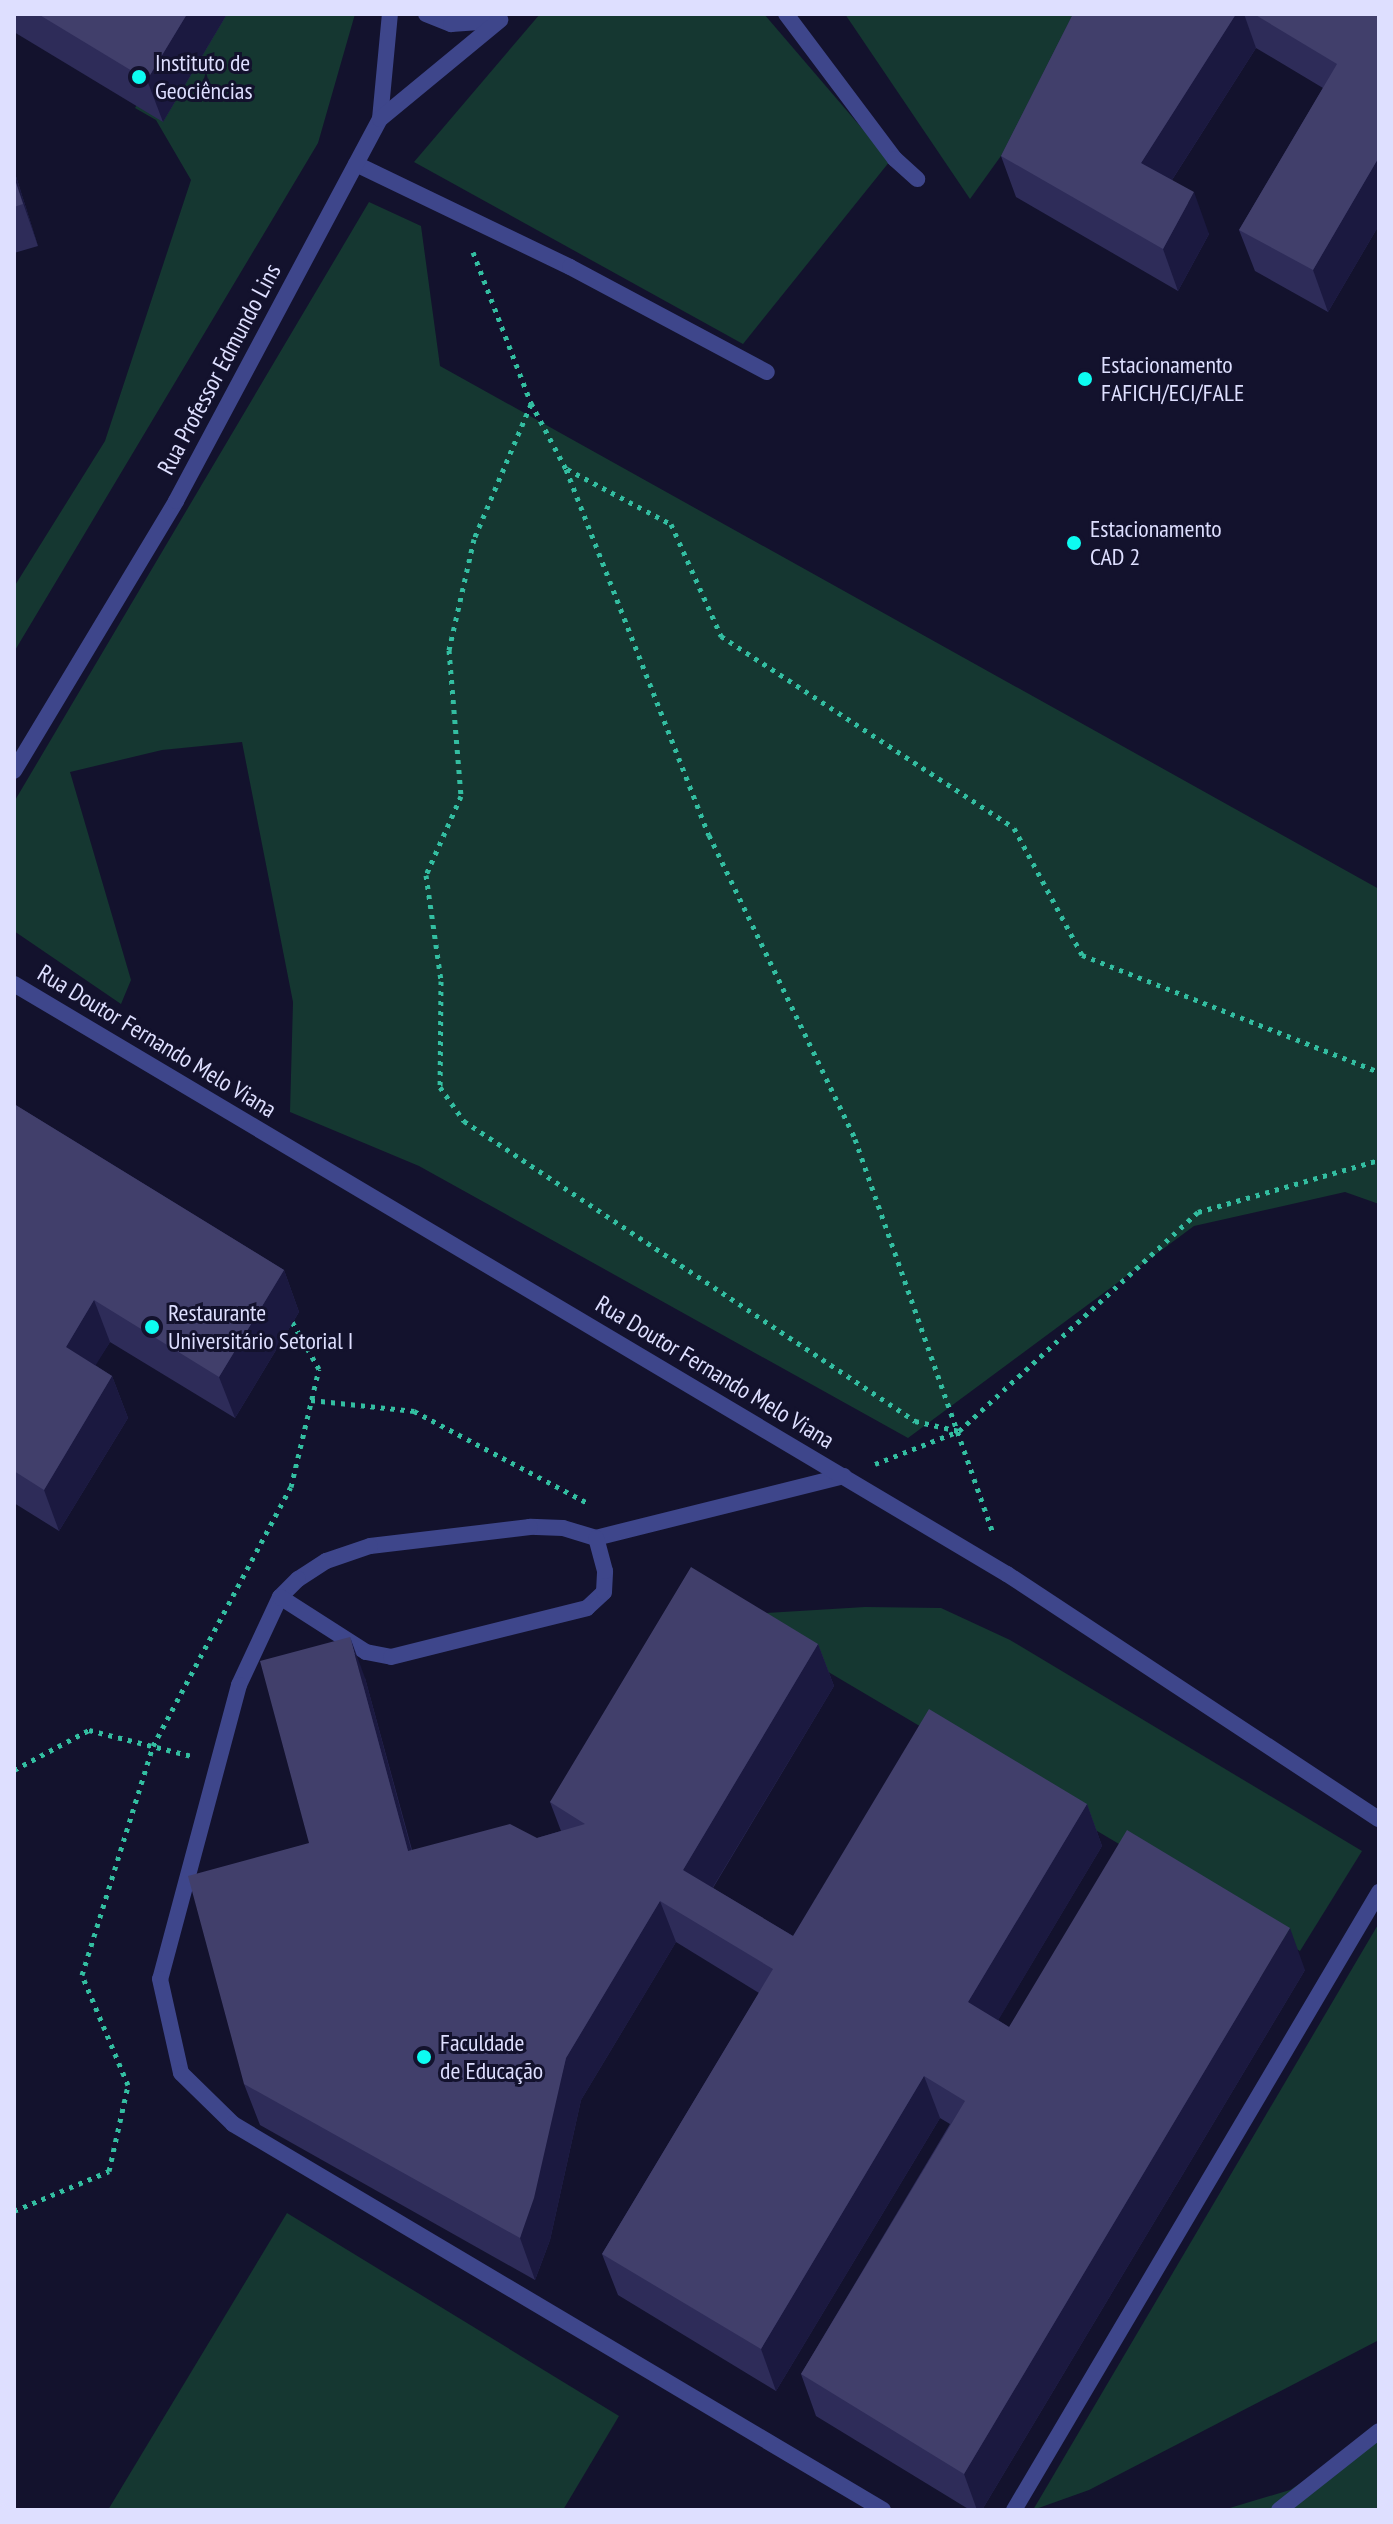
<!DOCTYPE html>
<html>
<head>
<meta charset="utf-8">
<style>
	body { margin:0 }
	#map { position:relative; width:1393px; height:2524px; overflow:hidden; background:#13122d; font-family:"PT Sans Narrow",sans-serif }
	div>[style] { position:absolute }
	[style*='--x'] { left:calc(var(--x)*1px); top:calc(var(--y)*1px); width:calc(var(--w)*1px); rotate:calc(var(--a)*1deg) }
	.green>* { inset:0; background:#153731 }
	.path>* { height:5px; margin-top:-2.5px; transform-origin:0; background:repeating-linear-gradient(90deg,#33bea1 0 4px,transparent 0 10px) }
	.service>* { height:16px; margin:-8px; padding:0 8px; transform-origin:8px; border-radius:8px; background:#3e468b }
	.minor>* { height:16px; margin:-8px; padding:0 8px; transform-origin:8px; border-radius:8px; background:#3e468b }
	.wall>* { inset:0; background:#2e2c59 }
	.shaded-wall>* { inset:0; background:#1b1940 }
	.building>* { inset:0; background:#413f6b }
	.dots>* { width:22px; height:22px; translate:-50% -50%; box-sizing:border-box; border:4px solid #13122d; border-radius:50% }
	span { translate:-50% -50%; white-space:nowrap; text-align:center; line-height:1.15; -webkit-text-stroke:6px #13122d; paint-order:stroke }
	.poi-label { font-size:24px; color:#dedfff }
	.left { translate:0 -50%; text-align:left }
	.street-label { font-size:24px; color:#dedfff }
	.frame { position:absolute; inset:0; border:16px solid #dedfff; pointer-events:none }
</style>
</head>
<body>
<div id="map">
	<div class="green">
		<div style="clip-path:polygon(190px 14px,355px 14px,318px 143px,14px 652px,14px 587px,105px 441px,191px 180px,156px 120px,135px 108px)"></div>
		<div style="clip-path:polygon(540px 14px,764px 14px,890px 161px,743px 344px,414px 162px)"></div>
		<div style="clip-path:polygon(845px 14px,1103px 14px,970px 199px)"></div>
		<div style="clip-path:polygon(369px 202px,421px 226px,440px 366px,1379px 889px,1379px 1204px,1345px 1192px,1194px 1226px,908px 1438px,419px 1166px,290px 1112px,293px 1002px,242px 742px,162px 750px,70px 772px,131px 980px,121px 1004px,14px 931px,14px 802px)"></div>
		<div style="clip-path:polygon(865px 1607px,941px 1608px,1010px 1640px,1362px 1851px,1300px 1951px,732px 1615px)"></div>
		<div style="clip-path:polygon(1379px 1923px,1379px 2340px,1089px 2490px,1033px 2510px)"></div>
		<div style="clip-path:polygon(287px 2213px,619px 2416px,563px 2510px,108px 2510px)"></div>
		<div style="clip-path:polygon(1379px 2432px,1379px 2510px,1223px 2510px,1290px 2490px)"></div>
	</div>
	<div class="path">
		<div style="--x:473;--y:252;--w:162;--a:69"></div>
		<div style="--x:531;--y:403;--w:75;--a:62.1"></div>
		<div style="--x:566;--y:469;--w:393;--a:68.7"></div>
		<div style="--x:709;--y:835;--w:337;--a:64.3"></div>
		<div style="--x:855;--y:1139;--w:415;--a:70.7"></div>
		<div style="--x:531;--y:404;--w:147;--a:112.9"></div>
		<div style="--x:474;--y:539;--w:114;--a:102.7"></div>
		<div style="--x:449;--y:650;--w:146;--a:85.3"></div>
		<div style="--x:461;--y:796;--w:86;--a:113.9"></div>
		<div style="--x:426;--y:875;--w:107;--a:81.9"></div>
		<div style="--x:441;--y:981;--w:106;--a:90.5"></div>
		<div style="--x:440;--y:1087;--w:42;--a:54.8"></div>
		<div style="--x:464;--y:1121;--w:542;--a:33.63"></div>
		<div style="--x:915;--y:1421;--w:45;--a:12.8"></div>
		<div style="--x:567;--y:469;--w:118;--a:27.9"></div>
		<div style="--x:671;--y:524;--w:123;--a:65.9"></div>
		<div style="--x:721;--y:636;--w:350;--a:33.2"></div>
		<div style="--x:1014;--y:828;--w:144;--a:61.8"></div>
		<div style="--x:1082;--y:955;--w:319;--a:21.5"></div>
		<div style="--x:311;--y:1400;--w:104;--a:6.1"></div>
		<div style="--x:414;--y:1411;--w:197;--a:27.9"></div>
		<div style="--x:875;--y:1464;--w:90;--a:-21.4"></div>
		<div style="--x:959;--y:1431;--w:324;--a:-42.5"></div>
		<div style="--x:1198;--y:1212;--w:188;--a:-16"></div>
		<div style="--x:14;--y:1770;--w:85;--a:-28.1"></div>
		<div style="--x:89;--y:1730;--w:106;--a:14.2"></div>
		<div style="--x:14;--y:2211;--w:103;--a:-22.8"></div>
		<div style="--x:109;--y:2171;--w:88;--a:-77.5"></div>
		<div style="--x:128;--y:2085;--w:119;--a:-112.7"></div>
		<div style="--x:82;--y:1975;--w:240;--a:-72.8"></div>
		<div style="--x:153;--y:1746;--w:293;--a:-62"></div>
		<div style="--x:291;--y:1487;--w:121;--a:-76.7"></div>
		<div style="--x:319;--y:1369;--w:59;--a:-119.6"></div>
	</div>
	<div class="service">
		<div style="--x:786;--y:14;--w:181;--a:53.1"></div>
		<div style="--x:895;--y:159;--w:30;--a:42"></div>
		<div style="--x:356;--y:164;--w:237;--a:25.7"></div>
		<div style="--x:570;--y:267;--w:223;--a:28.1"></div>
		<div style="--x:844;--y:1476;--w:256;--a:166"></div>
		<div style="--x:596;--y:1538;--w:34;--a:-163"></div>
		<div style="--x:563;--y:1528;--w:33;--a:-178"></div>
		<div style="--x:530;--y:1527;--w:161;--a:173.2"></div>
		<div style="--x:370;--y:1546;--w:46;--a:161.2"></div>
		<div style="--x:326;--y:1561;--w:33;--a:147"></div>
		<div style="--x:298;--y:1579;--w:25;--a:135"></div>
		<div style="--x:280;--y:1597;--w:97;--a:115"></div>
		<div style="--x:239;--y:1685;--w:304;--a:105"></div>
		<div style="--x:160;--y:1979;--w:96;--a:77.4"></div>
		<div style="--x:181;--y:2073;--w:73;--a:44.4"></div>
		<div style="--x:233;--y:2124;--w:756;--a:30.7"></div>
		<div style="--x:280;--y:1597;--w:102;--a:32.6"></div>
		<div style="--x:366;--y:1652;--w:25;--a:11"></div>
		<div style="--x:391;--y:1657;--w:202;--a:-14"></div>
		<div style="--x:587;--y:1608;--w:23;--a:-43"></div>
		<div style="--x:604;--y:1592;--w:21;--a:-87"></div>
		<div style="--x:605;--y:1571;--w:34;--a:-105"></div>
		<div style="--x:1014;--y:2510;--w:718;--a:-59.43"></div>
	</div>
	<div class="minor">
		<div style="--x:426;--y:14;--w:27;--a:22"></div>
		<div style="--x:451;--y:24;--w:43;--a:-4"></div>
		<div style="--x:380;--y:119;--w:105;--a:-84.6"></div>
		<div style="--x:14;--y:771;--w:315;--a:-59"></div>
		<div style="--x:176;--y:501;--w:433;--a:-61.9"></div>
		<div style="--x:380;--y:119;--w:156;--a:-39.5"></div>
		<div style="--x:14;--y:984;--w:1155;--a:30.72"></div>
		<div style="--x:1007;--y:1574;--w:445;--a:33.4"></div>
		<div style="--x:1279;--y:2510;--w:127;--a:-38.3"></div>
	</div>
	<div class="wall">
		<div style="clip-path:polygon(14px 14px,227px 14px,163px 122px,14px 32px)"></div>
		<div style="clip-path:polygon(1073px 14px,1379px 14px,1379px 225px,1328px 312px,1255px 271px,1239px 230px,1323px 88px,1256px 48px,1172px 180px,1209px 234px,1178px 291px,1016px 197px,1001px 156px)"></div>
		<div style="clip-path:polygon(14px 170px,38px 246px,14px 253px)"></div>
		<div style="clip-path:polygon(14px 1104px,284px 1270px,299px 1312px,235px 1418px,110px 1342px,95px 1365px,112px 1376px,128px 1418px,59px 1531px,14px 1503px)"></div>
		<div style="clip-path:polygon(818px 1644px,834px 1686px,713px 1888px,793px 1936px,1087px 1804px,1102px 1846px,998px 2020px,1009px 2027px,1305px 1970px,982px 2510px,970px 2510px,816px 2416px,801px 2374px,950px 2124px,940px 2118px,776px 2391px,618px 2295px,602px 2254px,759px 1993px,676px 1942px,581px 2100px,550px 2240px,535px 2280px,260px 2125px,244px 2084px,365px 1678px,412px 1850px,537px 1838px,561px 1831px,550px 1802px)"></div>
	</div>
	<div class="shaded-wall">
		<div style="clip-path:polygon(187px 14px,227px 14px,163px 122px,147px 80px)"></div>
		<div style="clip-path:polygon(1236px 14px,1244px 14px,1256px 48px,1156px 205px,1141px 163px)"></div>
		<div style="clip-path:polygon(1379px 157px,1379px 225px,1328px 312px,1313px 270px)"></div>
		<div style="clip-path:polygon(14px 170px,38px 246px,14px 177px)"></div>
		<div style="clip-path:polygon(1194px 192px,1209px 234px,1178px 291px,1163px 249px)"></div>
		<div style="clip-path:polygon(284px 1270px,299px 1312px,235px 1418px,219px 1377px)"></div>
		<div style="clip-path:polygon(94px 1300px,110px 1342px,81px 1389px,66px 1347px)"></div>
		<div style="clip-path:polygon(112px 1376px,128px 1418px,59px 1531px,44px 1490px)"></div>
		<div style="clip-path:polygon(350px 1637px,365px 1678px,423px 1893px,408px 1851px)"></div>
		<div style="clip-path:polygon(818px 1644px,834px 1686px,698px 1912px,683px 1870px)"></div>
		<div style="clip-path:polygon(1087px 1804px,1102px 1846px,984px 2044px,968px 2002px)"></div>
		<div style="clip-path:polygon(660px 1901px,676px 1942px,581px 2100px,550px 2240px,535px 2280px,520px 2238px,566px 2058px)"></div>
		<div style="clip-path:polygon(1290px 1928px,1305px 1970px,982px 2510px,977px 2510px,964px 2474px)"></div>
		<div style="clip-path:polygon(924px 2076px,940px 2118px,776px 2391px,761px 2349px)"></div>
	</div>
	<div class="building">
		<div style="clip-path:polygon(38px 14px,187px 14px,147px 80px)"></div>
		<div style="clip-path:polygon(1073px 14px,1236px 14px,1141px 163px,1194px 192px,1163px 249px,1001px 156px)"></div>
		<div style="clip-path:polygon(1254px 14px,1379px 14px,1379px 157px,1313px 270px,1239px 230px,1337px 64px)"></div>
		<div style="clip-path:polygon(14px 177px,23px 204px,14px 207px)"></div>
		<div style="clip-path:polygon(14px 1104px,284px 1270px,219px 1377px,94px 1300px,66px 1347px,112px 1376px,44px 1490px,14px 1471px)"></div>
		<div style="clip-path:polygon(691px 1567px,818px 1644px,683px 1870px,793px 1936px,929px 1709px,1087px 1804px,968px 2002px,1009px 2027px,1127px 1830px,1290px 1928px,964px 2474px,801px 2374px,965px 2101px,924px 2076px,761px 2349px,602px 2254px,773px 1969px,660px 1901px,566px 2058px,534px 2198px,520px 2238px,244px 2084px,188px 1876px,309px 1843px,260px 1661px,350px 1637px,408px 1851px,510px 1824px,537px 1838px,585px 1824px,550px 1802px)"></div>
	</div>
	<div class="dots">
		<div style="left:139px;top:77px;background:#0dfcf1"></div>
		<div style="left:1085px;top:379px;background:#0dfcf1"></div>
		<div style="left:1074px;top:543px;background:#0dfcf1"></div>
		<div style="left:152px;top:1327px;background:#0dfcf1"></div>
		<div style="left:424px;top:2057px;background:#0dfcf1"></div>
	</div>
	<div class="poi-label">
		<span class="left" style="left:155px;top:77px">Instituto de<br>Geociências</span>
		<span class="left" style="left:1101px;top:379px">Estacionamento<br>FAFICH/ECI/FALE</span>
		<span class="left" style="left:1090px;top:543px">Estacionamento<br>CAD 2</span>
		<span class="left" style="left:168px;top:1327px">Restaurante<br>Universitário Setorial I</span>
		<span class="left" style="left:440px;top:2057px">Faculdade<br>de Educação</span>
	</div>
	<div class="street-label">
		<span style="left:219px;top:369px;rotate:-62deg">Rua Professor Edmundo Lins</span>
		<span style="left:157px;top:1041px;rotate:31deg">Rua Doutor Fernando Melo Viana</span>
		<span style="left:715px;top:1372px;rotate:31deg">Rua Doutor Fernando Melo Viana</span>
	</div>
	<div class="frame"></div>
</div>
</body>
</html>
